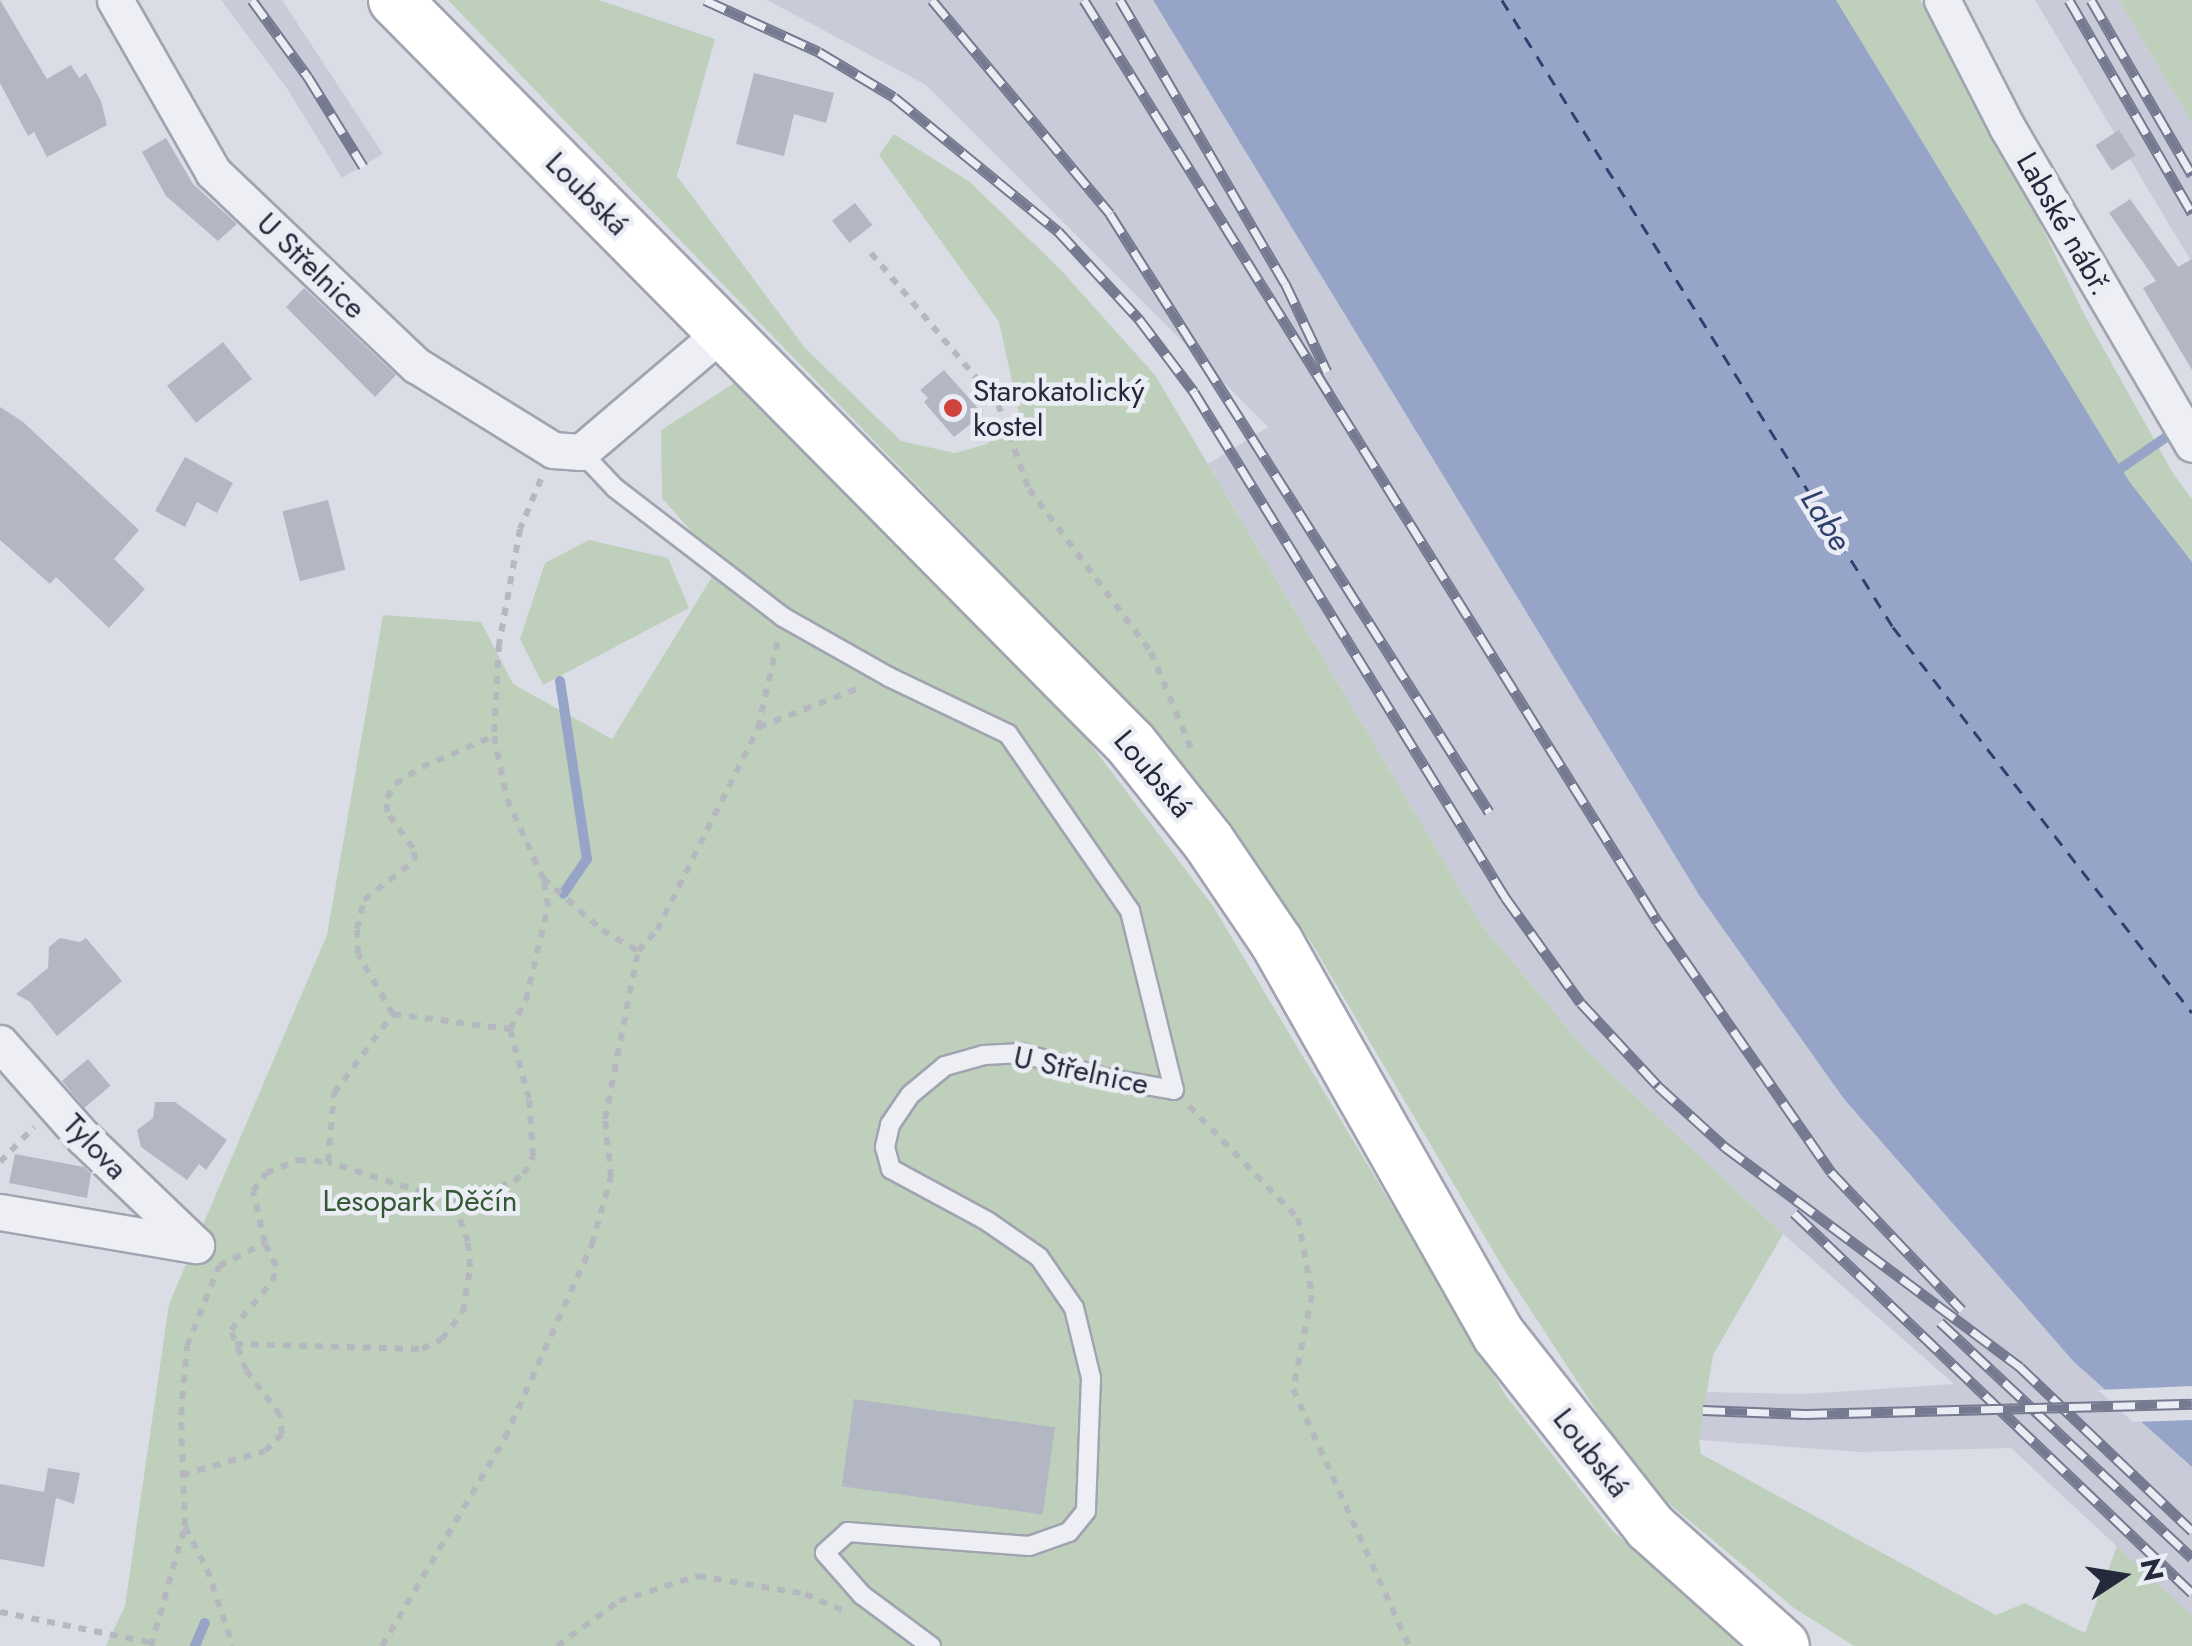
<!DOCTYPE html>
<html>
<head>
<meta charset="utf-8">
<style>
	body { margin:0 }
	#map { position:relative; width:2192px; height:1646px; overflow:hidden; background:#dbdde6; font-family:Jost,sans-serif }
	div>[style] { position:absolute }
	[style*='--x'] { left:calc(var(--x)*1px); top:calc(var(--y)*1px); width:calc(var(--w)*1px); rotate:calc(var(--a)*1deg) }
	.built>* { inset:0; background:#c9ccd8 }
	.green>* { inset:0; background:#bed0bc }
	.water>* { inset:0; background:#95a4c7 }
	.pier>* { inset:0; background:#dbdde6 }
	.stream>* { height:10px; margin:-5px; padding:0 5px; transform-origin:5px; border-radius:5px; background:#95a4c7 }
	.ferry>* { height:2.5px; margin-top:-1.25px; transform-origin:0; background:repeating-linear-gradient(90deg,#2f4070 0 12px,transparent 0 22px) }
	.building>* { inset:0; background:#b3b6c3; transform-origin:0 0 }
	.path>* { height:6px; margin-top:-3px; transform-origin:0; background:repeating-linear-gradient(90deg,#b6b8c0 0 8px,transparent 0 16px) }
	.roads { filter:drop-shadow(2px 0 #a1a3b0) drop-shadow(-2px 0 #a1a3b0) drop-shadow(0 2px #a1a3b0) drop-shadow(0 -2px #a1a3b0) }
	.service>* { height:18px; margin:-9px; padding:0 9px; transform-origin:9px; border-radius:9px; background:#eeeff4 }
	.minor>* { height:35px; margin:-17.5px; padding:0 17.5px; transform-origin:17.5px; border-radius:17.5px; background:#eeeff4 }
	.primary>* { height:52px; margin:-26px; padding:0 26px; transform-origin:26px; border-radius:26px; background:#fff }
	.rail>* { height:11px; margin-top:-5.5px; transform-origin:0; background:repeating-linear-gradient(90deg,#ebedf4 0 22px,#757a90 0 44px); box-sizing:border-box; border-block:2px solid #757a90 }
	.dots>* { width:28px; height:28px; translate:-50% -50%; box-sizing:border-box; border:5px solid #ebedf4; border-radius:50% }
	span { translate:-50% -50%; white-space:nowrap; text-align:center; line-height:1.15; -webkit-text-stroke:9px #ebedf4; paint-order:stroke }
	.street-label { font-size:30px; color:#25293c }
	.poi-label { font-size:30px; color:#25293c }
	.left { translate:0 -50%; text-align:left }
	.park-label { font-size:30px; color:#335833 }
	.water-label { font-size:32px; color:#2f4070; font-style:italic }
	.north { position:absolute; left:2072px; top:1526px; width:100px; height:100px; -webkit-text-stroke:8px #ebedf4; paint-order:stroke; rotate:78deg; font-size:28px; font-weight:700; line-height:40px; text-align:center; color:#25293c }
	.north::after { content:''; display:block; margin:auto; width:35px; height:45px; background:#25293c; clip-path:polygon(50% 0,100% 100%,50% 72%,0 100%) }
</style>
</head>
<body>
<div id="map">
	<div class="built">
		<div style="clip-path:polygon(221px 0,282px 0,383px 154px,342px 178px,288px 90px)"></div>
		<div style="clip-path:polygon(767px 0,1153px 0,1699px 895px,1844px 1099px,2074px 1362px,2192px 1467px,2192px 1616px,2011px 1448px,1860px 1452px,1699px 1440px,1705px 1392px,1803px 1394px,1954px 1384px,1783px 1234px,1586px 1050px,1481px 924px,1208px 464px,1268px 427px,926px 85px)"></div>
		<div style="clip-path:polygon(2035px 0,2119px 0,2192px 123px,2192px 263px)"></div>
	</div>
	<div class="green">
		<div style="clip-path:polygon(448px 0,599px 0,715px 39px,677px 176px,805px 348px,901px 441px,955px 453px,987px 444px,1020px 418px,999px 322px,879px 155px,894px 134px,970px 182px,1059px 268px,1155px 375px,1481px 924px,1586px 1050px,1783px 1234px,1713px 1355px,1699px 1440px,1701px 1454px,1996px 1615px,2025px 1603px,2085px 1633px,2117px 1546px,2192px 1616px,2192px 1646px,1854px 1646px,1794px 1608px,1643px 1482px,1505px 1271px,1311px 942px,1169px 746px)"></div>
		<div style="clip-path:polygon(1836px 0,1920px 0,1991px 122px,2083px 312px,2174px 475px,2192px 499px,2192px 562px,2129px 481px)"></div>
		<div style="clip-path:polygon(2119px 0,2192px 0,2192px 123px)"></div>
		<div style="clip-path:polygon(736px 382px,953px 592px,1073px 721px,1213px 906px,1506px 1396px,1611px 1529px,1740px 1646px,106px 1646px,125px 1606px,169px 1304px,327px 935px,383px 615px,481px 622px,513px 684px,612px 739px,720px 564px,662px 498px,661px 430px)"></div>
		<div style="clip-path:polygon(589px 540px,668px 558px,689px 608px,543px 685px,520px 639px,545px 563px)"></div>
	</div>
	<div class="water">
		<div style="clip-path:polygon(1153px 0,1836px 0,2129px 481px,2192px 562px,2192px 1467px,2074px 1362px,1844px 1099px,1699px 895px)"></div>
	</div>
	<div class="pier">
		<div style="clip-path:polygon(2192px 1386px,2192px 1420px,2133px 1422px,2098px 1390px)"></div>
	</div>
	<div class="stream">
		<div style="--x:2111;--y:475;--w:78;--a:-34.5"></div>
		<div style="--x:560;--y:681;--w:180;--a:81.4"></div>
		<div style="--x:587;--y:859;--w:42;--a:124.4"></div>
		<div style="--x:195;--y:1646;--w:25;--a:-67"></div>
	</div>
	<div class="ferry">
		<div style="--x:1502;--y:0;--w:739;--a:58.05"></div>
		<div style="--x:1893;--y:627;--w:488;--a:52.2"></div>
	</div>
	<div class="building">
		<div style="clip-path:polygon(0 0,47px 79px,71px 65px,79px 78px,86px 73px,101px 101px,107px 125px,47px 157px,34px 132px,28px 136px,0 83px)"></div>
		<div style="clip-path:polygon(754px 73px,834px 93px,826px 123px,794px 114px,784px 156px,736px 144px)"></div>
		<div style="left:2119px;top:130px;width:30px;height:28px;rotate:57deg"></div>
		<div style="clip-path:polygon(166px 138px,193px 184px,237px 224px,218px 241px,166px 196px,142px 152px)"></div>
		<div style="clip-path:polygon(2130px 199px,2178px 267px,2192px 259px,2192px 370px,2143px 288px,2156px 281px,2109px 213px)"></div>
		<div style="left:855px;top:203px;width:28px;height:29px;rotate:52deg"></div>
		<div style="clip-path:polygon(304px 288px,396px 375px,375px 397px,286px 307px)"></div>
		<div style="left:223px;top:342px;width:47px;height:71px;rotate:52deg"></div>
		<div style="clip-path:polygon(944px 370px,983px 414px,954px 437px,924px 402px,928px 398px,920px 390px)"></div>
		<div style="clip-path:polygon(0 407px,22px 421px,139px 530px,114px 559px,145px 589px,109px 628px,56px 577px,50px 584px,0 540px)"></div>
		<div style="clip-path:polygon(185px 457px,233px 483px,217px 513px,197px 502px,185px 527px,155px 511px)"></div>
		<div style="left:328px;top:500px;width:72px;height:47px;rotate:76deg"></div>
		<div style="clip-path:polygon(60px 938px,80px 942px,86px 938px,122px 981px,57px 1036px,30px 1002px,16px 994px,48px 968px,49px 947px)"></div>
		<div style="left:88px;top:1059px;width:35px;height:34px;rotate:50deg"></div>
		<div style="clip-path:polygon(155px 1102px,175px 1102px,227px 1140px,206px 1170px,199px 1164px,187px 1180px,141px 1147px,137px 1130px,153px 1118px)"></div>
		<div style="clip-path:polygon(15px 1154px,84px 1167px,91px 1174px,87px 1198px,9px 1183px)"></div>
		<div style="left:854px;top:1399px;width:203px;height:88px;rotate:8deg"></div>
		<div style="clip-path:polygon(48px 1468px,80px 1473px,74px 1504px,56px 1498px,44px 1567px,0 1559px,0 1484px,44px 1492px)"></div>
	</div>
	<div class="path">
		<div style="--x:871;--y:253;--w:197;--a:49.9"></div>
		<div style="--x:998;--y:404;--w:90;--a:70"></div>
		<div style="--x:1029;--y:489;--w:204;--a:53.2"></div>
		<div style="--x:1151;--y:652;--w:107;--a:67.5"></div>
		<div style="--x:541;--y:479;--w:54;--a:112.8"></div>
		<div style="--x:520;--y:529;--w:117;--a:100.3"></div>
		<div style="--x:499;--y:644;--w:92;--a:93.1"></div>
		<div style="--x:494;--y:736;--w:64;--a:78.3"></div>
		<div style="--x:507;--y:799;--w:87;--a:65.5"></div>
		<div style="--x:543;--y:878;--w:79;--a:41.4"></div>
		<div style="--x:602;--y:930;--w:42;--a:30.3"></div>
		<div style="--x:759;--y:727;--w:107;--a:-21.3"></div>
		<div style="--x:393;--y:1014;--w:118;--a:7.3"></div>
		<div style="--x:1189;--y:1106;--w:156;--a:45.8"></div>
		<div style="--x:1298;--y:1218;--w:78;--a:79.7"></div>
		<div style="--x:1312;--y:1295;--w:96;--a:101.4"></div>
		<div style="--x:1293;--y:1389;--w:282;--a:65.7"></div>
		<div style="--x:0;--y:1162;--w:49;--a:-45.8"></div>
		<div style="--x:454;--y:1202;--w:64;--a:-19.3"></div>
		<div style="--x:514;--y:1181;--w:12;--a:-35"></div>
		<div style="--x:524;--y:1174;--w:20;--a:-63"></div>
		<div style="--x:533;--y:1156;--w:57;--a:-94"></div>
		<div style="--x:529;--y:1099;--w:73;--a:-105.2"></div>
		<div style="--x:510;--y:1029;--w:33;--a:-61"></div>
		<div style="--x:526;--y:1000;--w:97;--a:-76.8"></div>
		<div style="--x:548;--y:906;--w:27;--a:-100"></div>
		<div style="--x:235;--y:1344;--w:187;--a:1.5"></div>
		<div style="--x:422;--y:1349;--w:22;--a:-27"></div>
		<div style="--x:442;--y:1339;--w:34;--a:-52"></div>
		<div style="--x:463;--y:1312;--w:46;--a:-81.2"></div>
		<div style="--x:470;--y:1267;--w:25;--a:-95"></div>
		<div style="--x:468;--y:1242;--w:42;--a:-109.3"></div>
		<div style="--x:454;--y:1202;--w:132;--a:-162.4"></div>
		<div style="--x:182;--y:1475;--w:86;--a:-16.1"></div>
		<div style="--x:265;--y:1451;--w:24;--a:-45"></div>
		<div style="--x:282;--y:1434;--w:19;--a:-96"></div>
		<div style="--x:280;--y:1415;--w:56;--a:-127.1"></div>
		<div style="--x:246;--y:1370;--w:43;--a:-110.6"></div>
		<div style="--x:231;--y:1330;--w:65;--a:-49.4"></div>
		<div style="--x:273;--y:1281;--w:15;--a:-79"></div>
		<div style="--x:276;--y:1266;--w:25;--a:-116"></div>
		<div style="--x:185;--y:1527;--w:47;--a:62.4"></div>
		<div style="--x:207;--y:1569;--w:81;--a:71.3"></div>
		<div style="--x:0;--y:1612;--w:155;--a:11.5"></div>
		<div style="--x:151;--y:1646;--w:125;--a:-74.2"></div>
		<div style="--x:185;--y:1526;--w:111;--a:-92.1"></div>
		<div style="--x:181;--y:1415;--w:69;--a:-85"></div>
		<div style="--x:187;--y:1346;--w:86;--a:-68.2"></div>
		<div style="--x:219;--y:1266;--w:51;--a:-26.6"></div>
		<div style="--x:265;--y:1243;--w:53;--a:-103"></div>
		<div style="--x:253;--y:1191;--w:22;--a:-54"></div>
		<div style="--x:266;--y:1173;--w:35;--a:-22"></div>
		<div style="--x:298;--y:1160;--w:30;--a:4"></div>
		<div style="--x:328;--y:1162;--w:69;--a:-85"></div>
		<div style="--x:334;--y:1093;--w:99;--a:-53.2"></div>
		<div style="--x:393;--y:1014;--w:69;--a:-120.3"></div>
		<div style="--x:358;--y:954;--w:25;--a:-92"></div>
		<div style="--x:357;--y:929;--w:30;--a:-76"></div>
		<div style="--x:364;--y:900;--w:65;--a:-38.1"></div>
		<div style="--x:415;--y:860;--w:12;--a:-99"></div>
		<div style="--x:413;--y:848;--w:44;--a:-125.8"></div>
		<div style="--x:387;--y:812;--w:14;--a:-90"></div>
		<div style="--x:387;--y:798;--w:16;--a:-60"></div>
		<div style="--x:395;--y:784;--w:32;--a:-32"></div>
		<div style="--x:422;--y:767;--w:78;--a:-23.3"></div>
		<div style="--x:382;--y:1646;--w:242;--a:-59.4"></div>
		<div style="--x:505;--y:1438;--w:213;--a:-65.8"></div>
		<div style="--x:592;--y:1244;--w:70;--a:-74.2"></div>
		<div style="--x:611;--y:1177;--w:58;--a:-95.9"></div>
		<div style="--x:605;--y:1119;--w:171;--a:-78.9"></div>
		<div style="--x:638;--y:951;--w:28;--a:-48"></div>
		<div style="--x:657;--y:930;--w:226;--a:-63.4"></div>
		<div style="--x:758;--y:728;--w:91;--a:-77.3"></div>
		<div style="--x:557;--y:1646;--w:77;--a:-36"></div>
		<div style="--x:619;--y:1601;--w:83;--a:-17.6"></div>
		<div style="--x:698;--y:1576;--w:109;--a:9.5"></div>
		<div style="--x:805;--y:1594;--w:40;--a:23.4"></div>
	</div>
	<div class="roads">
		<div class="service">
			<div style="--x:581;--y:452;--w:50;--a:46.6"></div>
			<div style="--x:615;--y:488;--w:212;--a:37.5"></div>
			<div style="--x:783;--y:617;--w:122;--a:29.5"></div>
			<div style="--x:889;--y:677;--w:132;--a:25.6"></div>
			<div style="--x:1008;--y:734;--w:215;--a:55.4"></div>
			<div style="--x:1130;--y:911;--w:184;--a:76.2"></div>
			<div style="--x:1174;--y:1090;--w:70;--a:-170.1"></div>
			<div style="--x:1105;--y:1078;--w:87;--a:-163.2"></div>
			<div style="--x:1022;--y:1053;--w:38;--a:177"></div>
			<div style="--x:984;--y:1055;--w:41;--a:164.2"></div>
			<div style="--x:945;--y:1066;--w:45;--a:140.4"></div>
			<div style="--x:910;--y:1095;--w:36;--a:124"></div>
			<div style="--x:890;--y:1125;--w:23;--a:103"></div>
			<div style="--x:885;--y:1147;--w:23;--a:75"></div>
			<div style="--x:891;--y:1169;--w:109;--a:28.4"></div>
			<div style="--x:987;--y:1221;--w:63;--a:34.7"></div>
			<div style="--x:1039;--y:1257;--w:62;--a:55.5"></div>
			<div style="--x:1074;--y:1308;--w:72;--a:76.3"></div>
			<div style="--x:1091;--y:1378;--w:133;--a:92.2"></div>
			<div style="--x:1086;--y:1511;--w:27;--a:129"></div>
			<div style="--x:1069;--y:1532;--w:42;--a:160.7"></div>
			<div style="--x:1029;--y:1546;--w:182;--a:-175.6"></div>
			<div style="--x:848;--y:1532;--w:31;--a:138"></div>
			<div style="--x:825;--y:1553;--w:56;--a:48.6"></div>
			<div style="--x:862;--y:1595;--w:86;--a:36.5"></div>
		</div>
		<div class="minor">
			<div style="--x:115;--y:0;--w:198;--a:60.3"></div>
			<div style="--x:213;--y:172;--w:280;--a:43.6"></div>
			<div style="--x:416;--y:365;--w:161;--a:31.8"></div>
			<div style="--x:553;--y:450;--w:28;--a:4"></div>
			<div style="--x:581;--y:452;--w:187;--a:-40.4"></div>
			<div style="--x:1942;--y:0;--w:143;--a:62.9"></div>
			<div style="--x:2007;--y:127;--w:367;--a:59.7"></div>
			<div style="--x:0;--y:1043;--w:125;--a:48.6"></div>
			<div style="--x:83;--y:1137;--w:156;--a:43.7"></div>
			<div style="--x:0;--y:1212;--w:199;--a:9.6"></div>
		</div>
		<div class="primary">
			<div style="--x:395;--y:0;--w:1047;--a:45.31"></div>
			<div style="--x:1131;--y:744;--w:124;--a:51.6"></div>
			<div style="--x:1208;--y:841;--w:123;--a:55.9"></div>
			<div style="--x:1277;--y:943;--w:450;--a:60.5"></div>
			<div style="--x:1499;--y:1335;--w:244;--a:51.8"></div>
			<div style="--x:1650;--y:1527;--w:178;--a:41.8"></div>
		</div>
	</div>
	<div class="rail">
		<div style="--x:252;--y:0;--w:95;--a:54"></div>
		<div style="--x:308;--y:77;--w:105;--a:58.3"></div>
		<div style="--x:705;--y:0;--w:125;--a:24.5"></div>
		<div style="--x:819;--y:52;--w:87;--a:31"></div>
		<div style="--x:894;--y:97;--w:212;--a:39.3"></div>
		<div style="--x:1058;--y:231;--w:120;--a:47.4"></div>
		<div style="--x:1139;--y:319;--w:91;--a:53"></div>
		<div style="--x:1194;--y:392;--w:593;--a:58.37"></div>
		<div style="--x:1505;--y:897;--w:130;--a:54.4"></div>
		<div style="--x:1581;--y:1003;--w:113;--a:47.1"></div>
		<div style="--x:1658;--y:1086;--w:91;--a:42.3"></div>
		<div style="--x:1725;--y:1147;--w:368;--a:36.7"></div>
		<div style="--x:2020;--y:1367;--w:238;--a:43.6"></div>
		<div style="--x:932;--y:0;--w:278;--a:50.2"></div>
		<div style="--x:1110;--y:214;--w:708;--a:57.63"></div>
		<div style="--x:1084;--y:0;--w:1086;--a:58.1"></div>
		<div style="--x:1658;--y:922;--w:304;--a:55.3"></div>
		<div style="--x:1831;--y:1172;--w:190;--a:46.5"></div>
		<div style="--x:1120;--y:0;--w:328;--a:59.8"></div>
		<div style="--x:1285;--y:283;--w:98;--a:64.7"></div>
		<div style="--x:2069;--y:0;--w:246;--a:60"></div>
		<div style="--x:2091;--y:0;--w:202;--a:60"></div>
		<div style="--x:1794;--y:1213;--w:550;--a:43.67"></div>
		<div style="--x:1940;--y:1322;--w:345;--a:43.1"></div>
		<div style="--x:1703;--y:1410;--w:102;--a:2.2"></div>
		<div style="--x:1805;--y:1414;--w:387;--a:-1.5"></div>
	</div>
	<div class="dots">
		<div style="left:953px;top:408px;background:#ce443d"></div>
	</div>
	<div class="street-label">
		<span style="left:587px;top:194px;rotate:45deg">Loubská</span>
		<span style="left:2064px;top:224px;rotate:60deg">Labské nábř.</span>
		<span style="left:311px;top:266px;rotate:44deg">U Střelnice</span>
		<span style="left:1153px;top:774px;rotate:50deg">Loubská</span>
		<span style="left:1081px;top:1071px;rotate:12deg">U Střelnice</span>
		<span style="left:95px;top:1147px;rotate:46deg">Tylova</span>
		<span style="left:1591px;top:1453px;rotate:52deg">Loubská</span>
	</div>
	<div class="poi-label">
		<span class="left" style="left:973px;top:408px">Starokatolický<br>kostel</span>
	</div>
	<div class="park-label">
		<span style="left:420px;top:1201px">Lesopark Děčín</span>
	</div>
	<div class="water-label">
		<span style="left:1826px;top:520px;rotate:58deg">Labe</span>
	</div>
	<div class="north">N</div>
</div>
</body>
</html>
